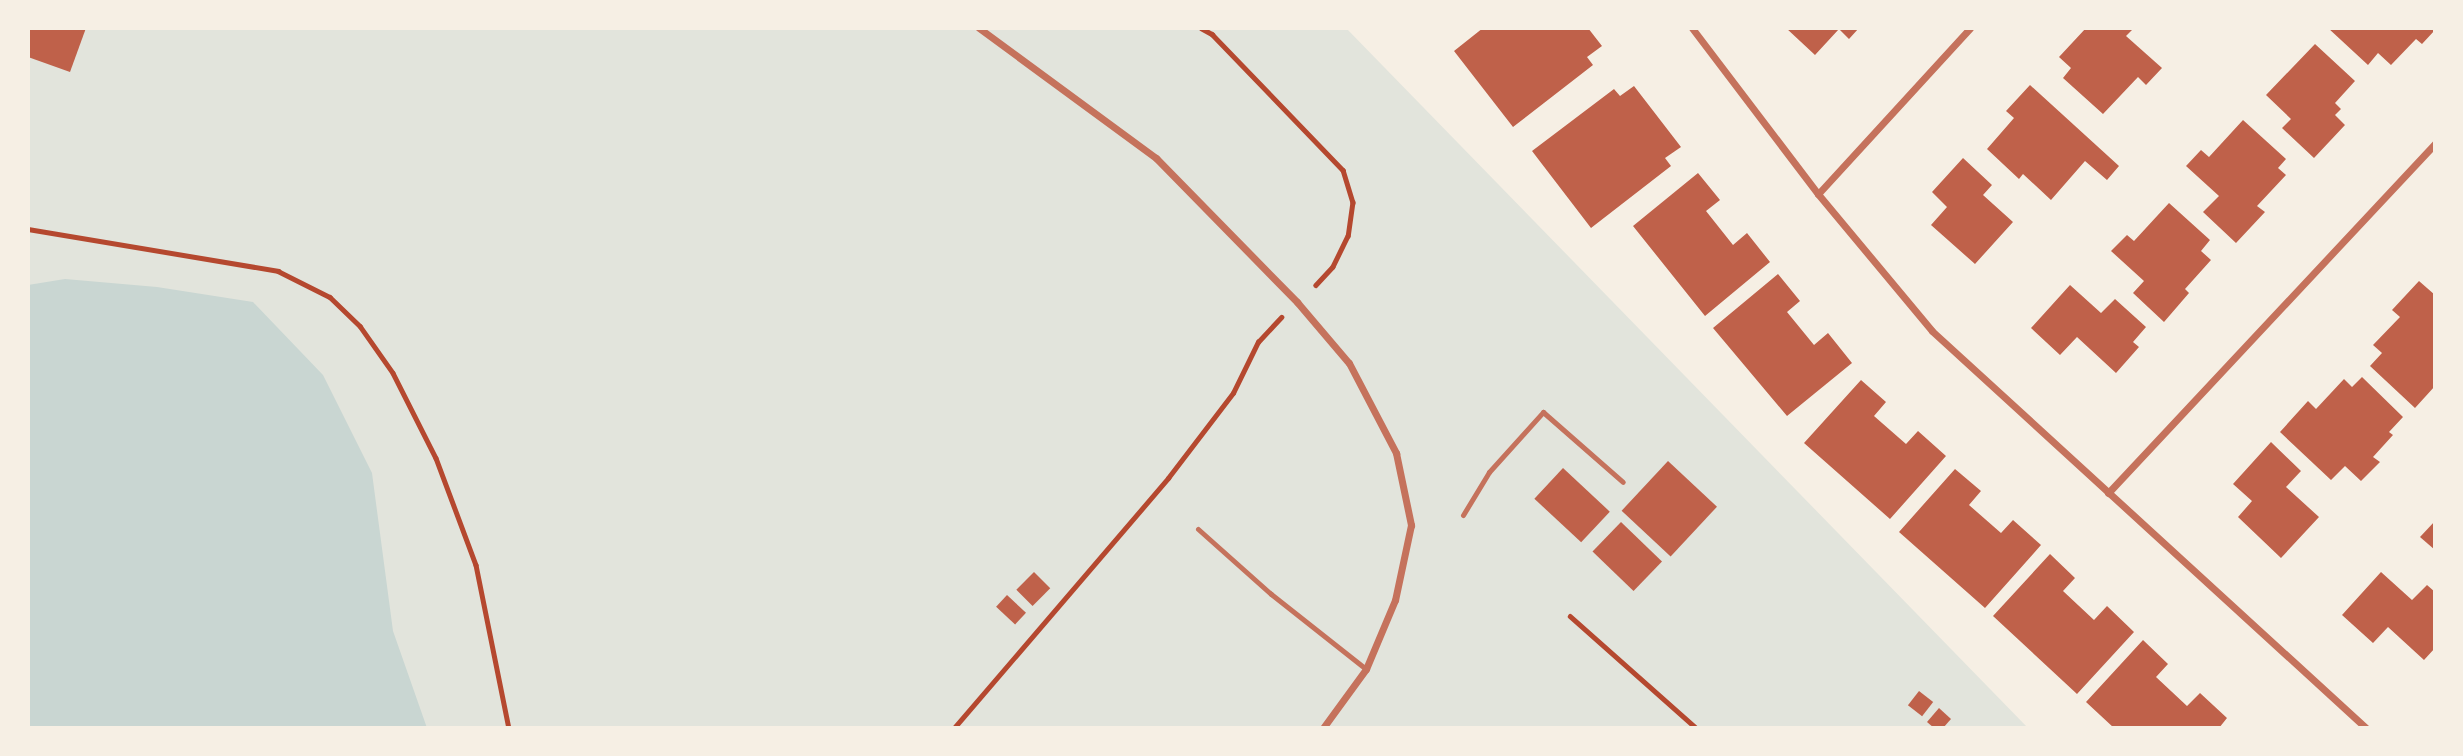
<!DOCTYPE html>
<html>
<head>
<meta charset="utf-8">
<style>
	body { margin:0 }
	#map { position:relative; width:2463px; height:756px; overflow:hidden; background:#f6efe4; font-family:Overpass,sans-serif }
	div>[style] { position:absolute }
	[style*='--x'] { left:calc(var(--x)*1px); top:calc(var(--y)*1px); width:calc(var(--w)*1px); rotate:calc(var(--a)*1deg) }
	.green>* { inset:0; background:#e2e4dc }
	.water>* { inset:0; background:#c9d6d2 }
	.building>* { inset:0; background:#bf614a; transform-origin:0 0 }
	.path>* { height:4.5px; margin:-2.25px; padding:0 2.25px; transform-origin:2.25px; border-radius:2.25px; background:#b5482f }
	.service>* { height:5px; margin:-2.5px; padding:0 2.5px; transform-origin:2.5px; border-radius:2.5px; background:#c5725c }
	.minor>* { height:7px; margin:-3.5px; padding:0 3.5px; transform-origin:3.5px; border-radius:3.5px; background:#c5725c }
	span { translate:-50% -50%; white-space:nowrap; text-align:center; line-height:1.15; -webkit-text-stroke:7px #f6efe4; paint-order:stroke }
	.frame { position:absolute; inset:0; border:30px solid #f6efe4; pointer-events:none }
</style>
</head>
<body>
<div id="map">
	<div class="green">
		<div style="clip-path:polygon(28px 28px,1346px 28px,2028px 728px,28px 728px)"></div>
	</div>
	<div class="water">
		<div style="clip-path:polygon(65px 279px,157px 287px,253px 302px,323px 375px,372px 473px,393px 631px,427px 728px,28px 728px,28px 285px)"></div>
	</div>
	<div class="building">
		<div style="clip-path:polygon(28px 28px,86px 28px,70px 72px,28px 57px)"></div>
		<div style="clip-path:polygon(1483px 28px,1588px 28px,1602px 46px,1587px 57px,1593px 65px,1513px 127px,1454px 51px)"></div>
		<div style="clip-path:polygon(1786px 28px,1859px 28px,1849px 39px,1839px 29px,1815px 55px)"></div>
		<div style="clip-path:polygon(2086px 28px,2134px 28px,2126px 36px,2162px 68px,2146px 85px,2138px 77px,2103px 114px,2063px 78px,2071px 68px,2059px 57px)"></div>
		<div style="clip-path:polygon(2328px 28px,2435px 28px,2435px 30px,2422px 44px,2416px 39px,2391px 65px,2378px 53px,2368px 65px)"></div>
		<div style="clip-path:polygon(2315px 44px,2355px 81px,2335px 103px,2341px 109px,2335px 115px,2345px 125px,2314px 158px,2282px 128px,2291px 119px,2266px 95px)"></div>
		<div style="clip-path:polygon(2030px 85px,2119px 166px,2107px 180px,2085px 161px,2051px 200px,2023px 174px,2019px 179px,1987px 149px,2014px 118px,2006px 111px)"></div>
		<div style="clip-path:polygon(1634px 86px,1681px 147px,1665px 158px,1671px 166px,1591px 228px,1532px 151px,1614px 89px,1620px 96px)"></div>
		<div style="clip-path:polygon(2243px 120px,2286px 159px,2278px 168px,2286px 175px,2257px 206px,2265px 212px,2236px 243px,2203px 212px,2219px 196px,2186px 166px,2201px 150px,2209px 157px)"></div>
		<div style="clip-path:polygon(1963px 158px,1992px 185px,1983px 195px,2013px 222px,1975px 264px,1931px 225px,1947px 207px,1932px 192px)"></div>
		<div style="clip-path:polygon(1698px 173px,1720px 200px,1706px 211px,1733px 245px,1747px 233px,1770px 262px,1705px 316px,1633px 226px)"></div>
		<div style="clip-path:polygon(2169px 203px,2210px 240px,2201px 251px,2211px 260px,2185px 289px,2189px 293px,2164px 322px,2133px 293px,2144px 281px,2111px 251px,2127px 235px,2134px 241px)"></div>
		<div style="clip-path:polygon(1778px 274px,1800px 301px,1787px 312px,1814px 345px,1828px 333px,1852px 363px,1787px 416px,1713px 328px)"></div>
		<div style="clip-path:polygon(2419px 281px,2435px 295px,2435px 386px,2415px 408px,2370px 366px,2382px 353px,2373px 345px,2400px 317px,2392px 310px)"></div>
		<div style="clip-path:polygon(2070px 285px,2101px 313px,2115px 299px,2146px 327px,2133px 342px,2139px 347px,2116px 373px,2077px 337px,2060px 355px,2031px 328px)"></div>
		<div style="clip-path:polygon(2362px 377px,2403px 417px,2389px 432px,2393px 435px,2373px 457px,2380px 462px,2361px 481px,2345px 466px,2331px 480px,2280px 432px,2308px 401px,2316px 409px,2344px 379px,2352px 387px)"></div>
		<div style="clip-path:polygon(1861px 380px,1886px 402px,1874px 416px,1906px 444px,1918px 431px,1946px 456px,1890px 519px,1804px 443px)"></div>
		<div style="clip-path:polygon(2271px 442px,2301px 471px,2286px 487px,2319px 517px,2281px 558px,2238px 517px,2252px 501px,2233px 484px)"></div>
		<div style="left:1668px;top:461px;width:67px;height:68px;rotate:43deg"></div>
		<div style="left:1563px;top:468px;width:64px;height:42px;rotate:43deg"></div>
		<div style="clip-path:polygon(1955px 469px,1981px 491px,1969px 505px,2001px 533px,2013px 520px,2041px 545px,1985px 608px,1899px 532px)"></div>
		<div style="clip-path:polygon(2435px 521px,2435px 550px,2420px 537px)"></div>
		<div style="left:1621px;top:522px;width:57px;height:41px;rotate:44deg"></div>
		<div style="clip-path:polygon(2050px 554px,2075px 578px,2063px 591px,2094px 620px,2107px 606px,2134px 632px,2077px 694px,1993px 616px)"></div>
		<div style="left:1034px;top:572px;width:23px;height:25px;rotate:45deg"></div>
		<div style="clip-path:polygon(2381px 572px,2412px 600px,2427px 585px,2435px 592px,2435px 648px,2424px 660px,2388px 627px,2373px 643px,2342px 615px)"></div>
		<div style="left:1007px;top:595px;width:26px;height:16px;rotate:43deg"></div>
		<div style="clip-path:polygon(2143px 640px,2168px 664px,2156px 677px,2187px 706px,2200px 693px,2227px 718px,2219px 728px,2114px 728px,2086px 702px)"></div>
		<div style="left:1919px;top:691px;width:18px;height:18px;rotate:38deg"></div>
		<div style="clip-path:polygon(1939px 708px,1951px 719px,1943px 728px,1934px 728px,1927px 722px)"></div>
	</div>
	<div class="path">
		<div style="--x:98;--y:28;--w:22;--a:0"></div>
		<div style="--x:1201;--y:28;--w:13;--a:29"></div>
		<div style="--x:1212;--y:34;--w:189;--a:46.1"></div>
		<div style="--x:1343;--y:170;--w:34;--a:73"></div>
		<div style="--x:1353;--y:202;--w:34;--a:98"></div>
		<div style="--x:1348;--y:236;--w:34;--a:116"></div>
		<div style="--x:1333;--y:267;--w:25;--a:133"></div>
		<div style="--x:28;--y:229;--w:254;--a:9.5"></div>
		<div style="--x:278;--y:271;--w:58;--a:26.6"></div>
		<div style="--x:330;--y:297;--w:42;--a:44"></div>
		<div style="--x:360;--y:326;--w:57;--a:54.9"></div>
		<div style="--x:393;--y:373;--w:95;--a:63.2"></div>
		<div style="--x:436;--y:458;--w:114;--a:69.5"></div>
		<div style="--x:476;--y:565;--w:166;--a:78.6"></div>
		<div style="--x:1570;--y:616;--w:169;--a:41.6"></div>
		<div style="--x:954;--y:728;--w:329;--a:-49.4"></div>
		<div style="--x:1168;--y:478;--w:107;--a:-52.6"></div>
		<div style="--x:1233;--y:393;--w:57;--a:-63.9"></div>
		<div style="--x:1258;--y:342;--w:34;--a:-47"></div>
	</div>
	<div class="service">
		<div style="--x:1463;--y:515;--w:50;--a:-58.8"></div>
		<div style="--x:1489;--y:472;--w:81;--a:-48"></div>
		<div style="--x:1543;--y:412;--w:106;--a:41.2"></div>
		<div style="--x:1198;--y:529;--w:98;--a:41.7"></div>
		<div style="--x:1271;--y:594;--w:121;--a:38.3"></div>
	</div>
	<div class="minor">
		<div style="--x:979;--y:28;--w:220;--a:36.3"></div>
		<div style="--x:1156;--y:158;--w:202;--a:45.6"></div>
		<div style="--x:1297;--y:302;--w:80;--a:49.6"></div>
		<div style="--x:1349;--y:363;--w:102;--a:62.4"></div>
		<div style="--x:1396;--y:453;--w:74;--a:78.2"></div>
		<div style="--x:1411;--y:525;--w:77;--a:102"></div>
		<div style="--x:1395;--y:600;--w:75;--a:112.8"></div>
		<div style="--x:1366;--y:669;--w:73;--a:126.1"></div>
		<div style="--x:1692;--y:28;--w:208;--a:52.8"></div>
		<div style="--x:1818;--y:194;--w:178;--a:50.2"></div>
		<div style="--x:1932;--y:331;--w:588;--a:42.45"></div>
		<div style="--x:1818;--y:194;--w:225;--a:-47.5"></div>
		<div style="--x:2108;--y:493;--w:479;--a:-46.9"></div>
	</div>
	<div class="frame"></div>
</div>
</body>
</html>
